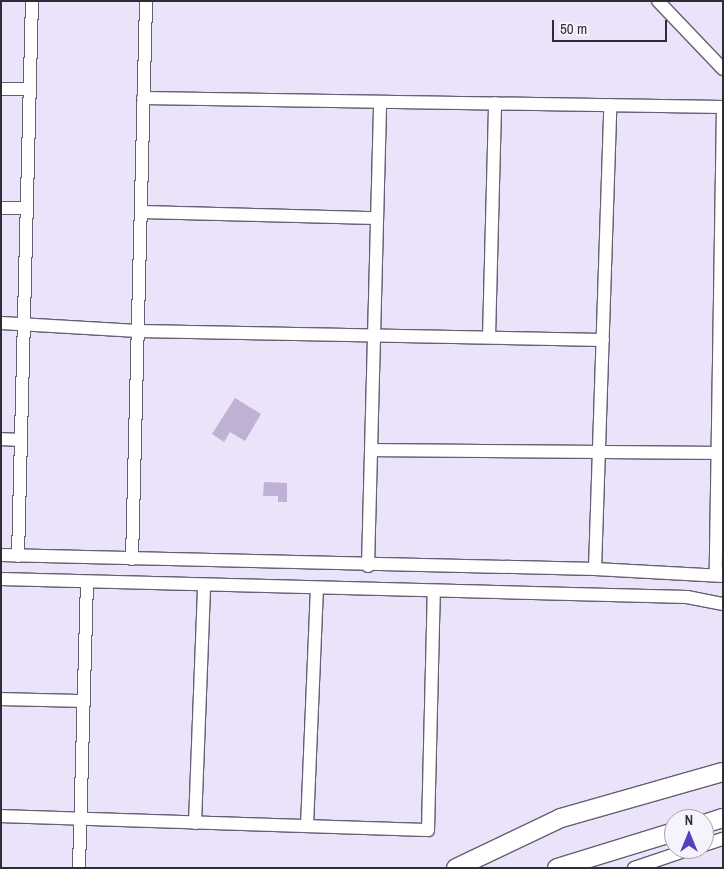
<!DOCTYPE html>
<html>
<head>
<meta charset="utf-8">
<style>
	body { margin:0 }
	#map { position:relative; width:724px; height:869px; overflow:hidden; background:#ebe3f9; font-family:"Archivo Narrow",sans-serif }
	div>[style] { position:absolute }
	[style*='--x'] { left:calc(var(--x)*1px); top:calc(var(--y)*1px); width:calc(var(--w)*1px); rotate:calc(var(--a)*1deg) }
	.building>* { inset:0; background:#beb1d4 }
	.roads { filter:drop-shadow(1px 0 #665f72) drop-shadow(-1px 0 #665f72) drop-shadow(0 1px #665f72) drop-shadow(0 -1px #665f72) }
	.street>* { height:12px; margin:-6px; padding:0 6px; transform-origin:6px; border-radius:6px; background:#fff }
	.secondary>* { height:18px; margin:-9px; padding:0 9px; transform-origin:9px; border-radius:9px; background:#fff }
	span { translate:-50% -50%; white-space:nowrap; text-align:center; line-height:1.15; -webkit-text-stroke:4px #f6f3fc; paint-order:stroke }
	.frame { position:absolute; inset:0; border:2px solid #2f2c34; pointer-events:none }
	.north { position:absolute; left:664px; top:809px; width:50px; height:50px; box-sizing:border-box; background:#f6f3fc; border:1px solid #a6a3ac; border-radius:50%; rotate:0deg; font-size:14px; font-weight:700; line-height:20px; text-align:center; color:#2f2c34 }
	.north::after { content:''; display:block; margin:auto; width:18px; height:22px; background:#5542ba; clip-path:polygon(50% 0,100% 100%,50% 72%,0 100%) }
	.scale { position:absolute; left:552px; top:20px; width:115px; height:22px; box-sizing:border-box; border:2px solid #2f2c34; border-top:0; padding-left:6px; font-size:15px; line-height:18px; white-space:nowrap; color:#2f2c34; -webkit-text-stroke:4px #f6f3fc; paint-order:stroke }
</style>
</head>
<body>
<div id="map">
	<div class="building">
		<div style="clip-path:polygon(235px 398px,261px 414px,245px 441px,230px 432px,224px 442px,212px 434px)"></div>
		<div style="clip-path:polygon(264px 482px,287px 483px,287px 502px,278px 502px,278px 496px,263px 496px)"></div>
	</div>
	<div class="roads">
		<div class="street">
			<div style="--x:658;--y:1;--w:94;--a:46.3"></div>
			<div style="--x:1;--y:89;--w:29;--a:0"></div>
			<div style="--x:143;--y:98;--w:580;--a:0.89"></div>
			<div style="--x:723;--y:107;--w:466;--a:90.9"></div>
			<div style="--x:716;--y:573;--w:7;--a:0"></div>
			<div style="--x:1;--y:208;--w:26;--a:0"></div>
			<div style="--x:142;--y:212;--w:234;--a:1.5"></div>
			<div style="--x:1;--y:323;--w:137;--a:3.3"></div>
			<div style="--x:138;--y:331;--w:465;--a:1.1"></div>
			<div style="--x:489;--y:337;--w:234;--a:-88.5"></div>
			<div style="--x:1;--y:439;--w:20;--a:3"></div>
			<div style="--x:371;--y:450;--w:345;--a:0.5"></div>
			<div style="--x:1;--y:555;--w:594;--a:1.35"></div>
			<div style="--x:595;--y:569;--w:128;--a:3.1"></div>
			<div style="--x:18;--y:556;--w:555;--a:-88.56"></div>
			<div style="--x:132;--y:559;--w:558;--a:-88.56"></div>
			<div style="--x:368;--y:566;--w:464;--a:-88.5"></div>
			<div style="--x:595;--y:569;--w:464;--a:-88.1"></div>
			<div style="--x:1;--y:579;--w:686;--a:1.5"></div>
			<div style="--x:687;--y:597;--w:37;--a:11"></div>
			<div style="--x:1;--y:699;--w:81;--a:1.4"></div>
			<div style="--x:1;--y:816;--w:427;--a:1.9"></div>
			<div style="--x:428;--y:830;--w:239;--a:-88.6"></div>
			<div style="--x:195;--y:823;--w:238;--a:-87.8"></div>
			<div style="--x:307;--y:826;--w:238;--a:-87.6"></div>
			<div style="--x:704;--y:845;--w:20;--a:-18"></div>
			<div style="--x:79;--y:868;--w:286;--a:-88.4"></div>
			<div style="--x:634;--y:868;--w:59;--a:-18.7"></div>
		</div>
		<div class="secondary">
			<div style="--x:704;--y:824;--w:20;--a:-18"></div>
			<div style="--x:456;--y:868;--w:116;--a:-25.5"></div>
			<div style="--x:561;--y:818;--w:168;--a:-15.9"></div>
			<div style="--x:557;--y:868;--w:122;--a:-17.1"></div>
		</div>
	</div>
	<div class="frame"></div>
	<div class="north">N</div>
	<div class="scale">50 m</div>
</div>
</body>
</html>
